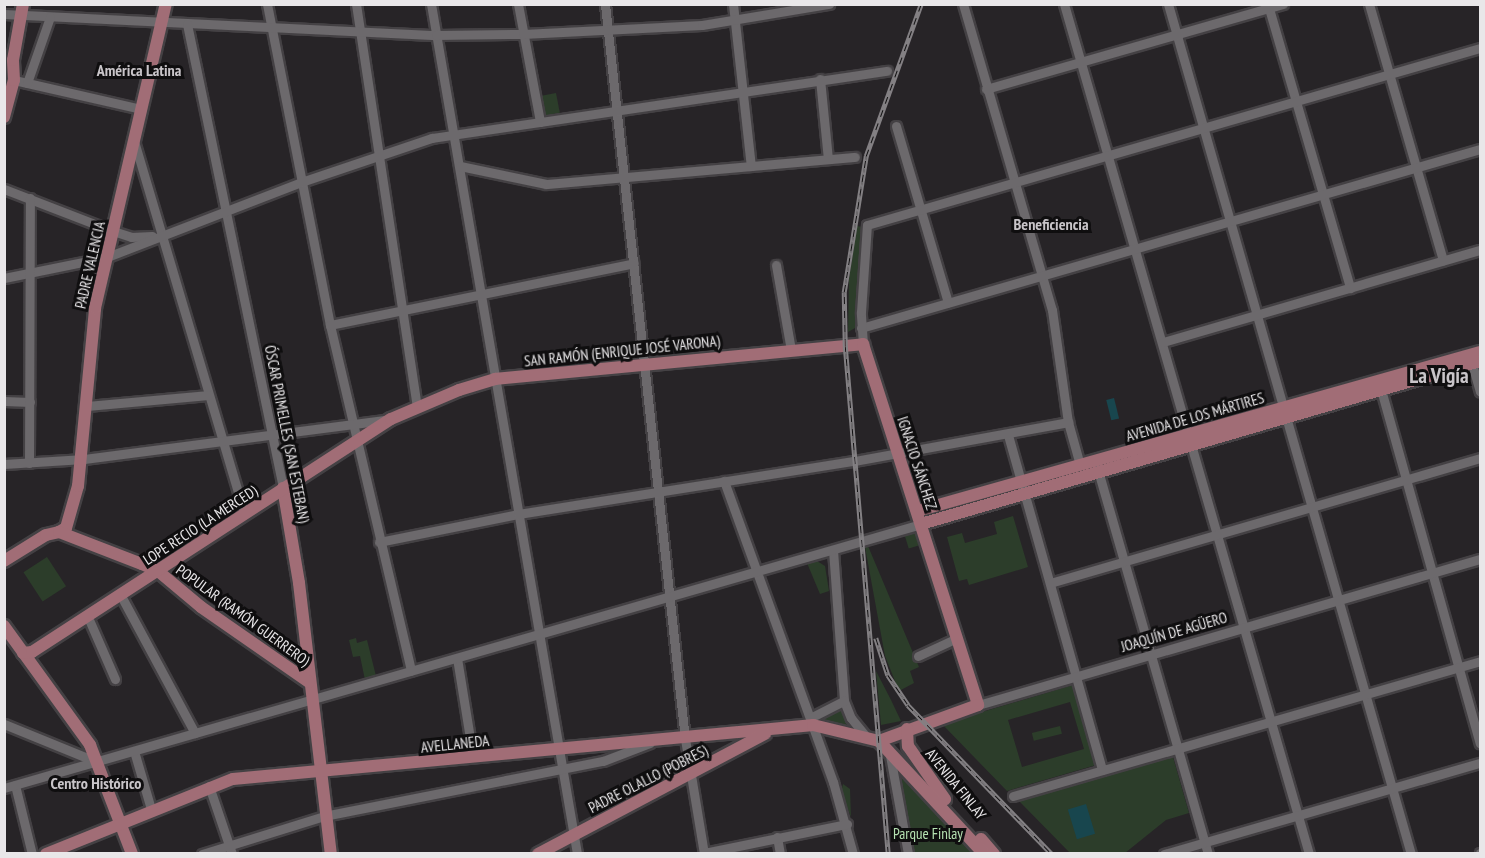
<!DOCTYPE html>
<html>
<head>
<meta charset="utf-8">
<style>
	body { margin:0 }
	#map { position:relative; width:1485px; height:858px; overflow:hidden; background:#272427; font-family:"PT Sans Narrow",sans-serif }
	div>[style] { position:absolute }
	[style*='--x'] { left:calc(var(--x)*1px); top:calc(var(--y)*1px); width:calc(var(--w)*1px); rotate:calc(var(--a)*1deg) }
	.green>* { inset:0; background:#2c3d2a; transform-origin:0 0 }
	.water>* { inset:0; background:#18464e; transform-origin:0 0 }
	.roads { filter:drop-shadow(2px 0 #444144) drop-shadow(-2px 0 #444144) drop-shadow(0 2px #444144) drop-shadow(0 -2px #444144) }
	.minor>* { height:9px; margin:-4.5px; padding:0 4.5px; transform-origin:4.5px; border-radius:4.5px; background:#6c696c }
	.major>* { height:12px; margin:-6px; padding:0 6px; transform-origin:6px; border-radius:6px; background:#a16d76 }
	.rail>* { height:4.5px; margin-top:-2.25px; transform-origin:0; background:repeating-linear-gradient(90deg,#0f0e0f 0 7px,#838083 0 14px); box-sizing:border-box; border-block:2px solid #838083 }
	span { translate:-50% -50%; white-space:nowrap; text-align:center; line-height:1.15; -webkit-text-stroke:6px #0f0e0f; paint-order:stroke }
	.street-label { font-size:15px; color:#e9e7e9 }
	.park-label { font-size:15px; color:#b5e1b1 }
	.neighbourhood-label { font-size:16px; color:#c9c5c9; font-weight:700 }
	.district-label { font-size:21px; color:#c9c5c9; font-weight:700 }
	.frame { position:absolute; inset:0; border:6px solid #e9e7e9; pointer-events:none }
</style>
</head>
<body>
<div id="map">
	<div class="green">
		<div style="left:556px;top:93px;width:20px;height:16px;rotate:79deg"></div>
		<div style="clip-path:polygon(857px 226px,862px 227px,855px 328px,848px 332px,849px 279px)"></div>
		<div style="clip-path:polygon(1013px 516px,1028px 567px,969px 585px,967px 579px,959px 581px,947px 537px,962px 533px,965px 543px,997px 534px,994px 522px)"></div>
		<div style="left:918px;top:531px;width:14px;height:14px;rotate:73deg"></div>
		<div style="clip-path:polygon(868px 546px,919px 667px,910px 671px,914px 683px,899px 691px,885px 656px,865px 547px)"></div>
		<div style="left:47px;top:557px;width:35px;height:28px;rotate:57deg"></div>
		<div style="clip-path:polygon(817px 561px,825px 566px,829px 591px,820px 594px,807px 563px)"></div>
		<div style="clip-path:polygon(356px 638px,357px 643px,367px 640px,376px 676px,365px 680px,360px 656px,353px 657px,349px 640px)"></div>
		<div style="clip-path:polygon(876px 671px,891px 700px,901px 721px,881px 725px)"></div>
		<div style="clip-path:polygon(evenodd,1073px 685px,1096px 765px,1007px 791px,942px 724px,1073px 685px,1070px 702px,1084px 749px,1022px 767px,1008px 720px,1070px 702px)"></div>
		<div style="clip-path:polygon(850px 705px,868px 732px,818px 722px,820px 720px)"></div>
		<div style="left:1060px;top:726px;width:8px;height:29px;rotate:76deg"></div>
		<div style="clip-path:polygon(1173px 757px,1189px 813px,1166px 820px,1125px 853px,1070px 853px,1019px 801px)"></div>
		<div style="clip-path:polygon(901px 772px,930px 802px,974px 853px,913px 853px,897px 787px,896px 775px)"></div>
		<div style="clip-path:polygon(843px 784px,850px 789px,851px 817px,841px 792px)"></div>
	</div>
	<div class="water">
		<div style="left:1114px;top:398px;width:21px;height:8px;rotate:76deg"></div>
		<div style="left:1086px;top:804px;width:31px;height:19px;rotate:73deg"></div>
	</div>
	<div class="roads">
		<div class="minor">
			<div style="--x:267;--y:4;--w:327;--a:78.9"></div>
			<div style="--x:330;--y:325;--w:355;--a:76.8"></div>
			<div style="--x:356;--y:4;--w:407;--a:81.4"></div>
			<div style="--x:431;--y:4;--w:862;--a:80.25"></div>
			<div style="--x:518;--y:4;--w:120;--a:79.4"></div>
			<div style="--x:605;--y:4;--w:739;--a:83.79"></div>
			<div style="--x:685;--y:739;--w:117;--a:80.6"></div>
			<div style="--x:733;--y:4;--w:163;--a:83.7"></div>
			<div style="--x:963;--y:4;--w:319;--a:73.8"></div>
			<div style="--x:1052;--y:310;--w:113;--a:81.9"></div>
			<div style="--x:1068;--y:422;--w:45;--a:74.4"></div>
			<div style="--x:1064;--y:4;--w:885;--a:73.92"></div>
			<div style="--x:1168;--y:4;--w:884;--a:74.05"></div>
			<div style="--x:1369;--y:4;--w:267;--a:73.9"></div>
			<div style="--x:1268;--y:5;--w:295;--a:73.8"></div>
			<div style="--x:4;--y:14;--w:433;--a:2.8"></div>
			<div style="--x:436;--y:35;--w:87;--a:-0.7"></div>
			<div style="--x:523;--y:34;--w:179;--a:-2.9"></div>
			<div style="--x:702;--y:25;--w:129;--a:-9.4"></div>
			<div style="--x:187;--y:24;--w:474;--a:78.3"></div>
			<div style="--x:820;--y:79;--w:80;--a:84.3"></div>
			<div style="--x:14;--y:80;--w:131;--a:12.8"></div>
			<div style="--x:27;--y:83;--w:70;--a:-70.8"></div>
			<div style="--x:986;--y:89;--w:309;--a:-16"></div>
			<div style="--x:896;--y:126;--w:184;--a:73.6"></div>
			<div style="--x:134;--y:141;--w:388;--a:73.5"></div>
			<div style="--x:460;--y:166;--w:88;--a:11.8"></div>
			<div style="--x:546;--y:184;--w:310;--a:-5"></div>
			<div style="--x:4;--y:189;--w:117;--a:21.1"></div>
			<div style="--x:113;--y:231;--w:19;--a:18"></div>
			<div style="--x:131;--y:237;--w:21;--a:-3"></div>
			<div style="--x:776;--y:265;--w:86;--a:80"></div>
			<div style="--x:4;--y:278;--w:105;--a:-11.5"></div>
			<div style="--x:107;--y:257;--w:208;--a:-21.1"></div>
			<div style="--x:301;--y:182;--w:138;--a:-18.6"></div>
			<div style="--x:432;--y:138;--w:460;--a:-8.4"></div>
			<div style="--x:330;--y:325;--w:310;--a:-11.5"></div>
			<div style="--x:861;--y:328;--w:644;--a:-16.13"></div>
			<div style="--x:1163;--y:342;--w:330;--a:-16.2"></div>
			<div style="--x:863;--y:344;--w:32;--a:-94"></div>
			<div style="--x:861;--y:312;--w:87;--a:-86.1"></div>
			<div style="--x:867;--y:225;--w:638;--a:-16.11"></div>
			<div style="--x:1470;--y:357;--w:36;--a:74"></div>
			<div style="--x:1380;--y:386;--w:371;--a:74.4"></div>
			<div style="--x:4;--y:401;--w:26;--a:2"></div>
			<div style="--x:87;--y:406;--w:122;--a:-5.2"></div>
			<div style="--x:1008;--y:435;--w:348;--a:74.3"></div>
			<div style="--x:29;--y:463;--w:265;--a:-89.8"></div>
			<div style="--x:4;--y:464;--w:80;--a:-3.6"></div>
			<div style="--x:84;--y:459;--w:305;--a:-7.4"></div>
			<div style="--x:1097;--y:467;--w:403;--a:74"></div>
			<div style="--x:724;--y:481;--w:320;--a:70.1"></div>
			<div style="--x:833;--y:782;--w:75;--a:74.5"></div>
			<div style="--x:379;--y:542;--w:142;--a:-11.4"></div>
			<div style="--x:518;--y:514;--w:340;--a:-9"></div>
			<div style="--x:854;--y:461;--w:218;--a:-10.3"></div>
			<div style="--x:833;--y:550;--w:151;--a:85.8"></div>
			<div style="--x:844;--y:701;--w:18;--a:68"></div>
			<div style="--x:851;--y:718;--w:26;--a:51"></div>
			<div style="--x:1050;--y:583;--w:448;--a:-16.2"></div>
			<div style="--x:120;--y:594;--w:158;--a:61.7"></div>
			<div style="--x:87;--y:615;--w:70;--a:66.4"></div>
			<div style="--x:918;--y:656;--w:43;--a:-24.8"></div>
			<div style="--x:457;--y:658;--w:100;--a:80.8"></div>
			<div style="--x:978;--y:705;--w:523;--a:-16.22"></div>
			<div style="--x:810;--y:718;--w:38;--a:-27"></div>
			<div style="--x:4;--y:724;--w:100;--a:22.2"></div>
			<div style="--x:889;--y:750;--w:106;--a:79.6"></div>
			<div style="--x:134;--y:751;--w:60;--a:73.7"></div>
			<div style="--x:15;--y:785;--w:71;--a:76.2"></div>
			<div style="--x:209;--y:786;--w:72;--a:71.3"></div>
			<div style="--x:4;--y:788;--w:954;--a:-16.06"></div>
			<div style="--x:1013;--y:796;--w:486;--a:-16.1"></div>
			<div style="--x:777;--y:837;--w:17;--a:80"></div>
			<div style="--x:704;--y:853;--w:146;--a:-11.5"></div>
			<div style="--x:202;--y:854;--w:128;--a:-17.3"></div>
			<div style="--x:324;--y:816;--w:284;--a:-11.2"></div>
			<div style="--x:603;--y:761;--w:50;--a:-21"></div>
			<div style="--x:1164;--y:854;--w:329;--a:-16.1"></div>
			<div style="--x:1480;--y:854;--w:1;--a:-90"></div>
		</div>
		<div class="major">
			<div style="--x:4;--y:117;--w:38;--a:-75"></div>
			<div style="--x:14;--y:80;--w:20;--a:-93"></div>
			<div style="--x:13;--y:60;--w:57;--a:-79.9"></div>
			<div style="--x:283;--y:488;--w:96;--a:80.4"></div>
			<div style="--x:299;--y:583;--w:273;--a:83.3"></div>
			<div style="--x:917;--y:511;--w:585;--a:-15.77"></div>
			<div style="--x:921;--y:524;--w:582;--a:-16.26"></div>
			<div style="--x:59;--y:532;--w:8;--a:-30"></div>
			<div style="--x:66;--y:528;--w:44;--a:-74.1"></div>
			<div style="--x:78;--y:486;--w:179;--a:-84.5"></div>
			<div style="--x:95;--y:308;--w:312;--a:-76.9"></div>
			<div style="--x:4;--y:561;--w:49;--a:-31.8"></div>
			<div style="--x:46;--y:535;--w:13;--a:-13"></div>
			<div style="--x:59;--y:532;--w:89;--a:21.1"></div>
			<div style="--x:142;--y:564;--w:17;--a:24"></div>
			<div style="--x:158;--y:571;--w:56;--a:39.9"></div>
			<div style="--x:201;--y:607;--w:131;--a:34.8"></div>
			<div style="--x:4;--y:626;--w:147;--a:54.1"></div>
			<div style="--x:90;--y:745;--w:117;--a:68.9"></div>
			<div style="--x:23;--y:653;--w:9;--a:-6"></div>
			<div style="--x:32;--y:652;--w:428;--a:-33"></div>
			<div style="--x:391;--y:419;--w:74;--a:-23.1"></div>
			<div style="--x:459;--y:390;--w:38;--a:-17"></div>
			<div style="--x:495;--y:379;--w:370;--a:-5.4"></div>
			<div style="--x:863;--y:344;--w:379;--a:72.3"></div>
			<div style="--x:978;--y:705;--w:105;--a:160"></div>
			<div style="--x:907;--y:729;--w:17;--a:87"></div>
			<div style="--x:908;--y:746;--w:65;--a:55.1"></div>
			<div style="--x:981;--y:839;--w:20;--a:49"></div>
			<div style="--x:46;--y:854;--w:201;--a:-21.9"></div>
			<div style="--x:233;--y:779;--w:583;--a:-5.32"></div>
			<div style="--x:813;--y:725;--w:68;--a:13.6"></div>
			<div style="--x:879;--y:741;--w:154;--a:47.1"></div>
			<div style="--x:538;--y:854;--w:257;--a:-27.9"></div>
		</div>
	</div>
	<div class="rail">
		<div style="--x:876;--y:638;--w:39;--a:72"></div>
		<div style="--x:888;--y:675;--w:36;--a:56"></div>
		<div style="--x:908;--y:705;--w:207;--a:46"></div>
		<div style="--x:888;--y:854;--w:510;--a:-94.84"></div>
		<div style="--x:845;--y:346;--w:54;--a:-91.1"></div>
		<div style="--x:844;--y:292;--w:138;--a:-80.8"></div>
		<div style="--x:866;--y:156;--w:162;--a:-70.1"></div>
	</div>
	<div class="street-label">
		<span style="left:90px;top:265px;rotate:-77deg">PADRE VALENCIA</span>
		<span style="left:622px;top:351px;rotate:-6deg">SAN RAMÓN (ENRIQUE JOSÉ VARONA)</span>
		<span style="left:1195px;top:417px;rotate:-16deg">AVENIDA DE LOS MÁRTIRES</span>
		<span style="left:287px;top:434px;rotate:79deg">ÓSCAR PRIMELLES (SAN ESTEBAN)</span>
		<span style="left:917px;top:463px;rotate:72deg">IGNACIO SÁNCHEZ</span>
		<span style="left:200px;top:525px;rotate:-33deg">LOPE RECIO (LA MERCED)</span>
		<span style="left:243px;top:615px;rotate:36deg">POPULAR (RAMÓN GUERRERO)</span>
		<span style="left:1174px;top:632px;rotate:-16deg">JOAQUÍN DE AGÜERO</span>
		<span style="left:455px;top:744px;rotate:-6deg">AVELLANEDA</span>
		<span style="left:648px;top:779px;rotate:-27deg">PADRE OLALLO (POBRES)</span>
		<span style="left:956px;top:784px;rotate:51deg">AVENIDA FINLAY</span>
	</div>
	<div class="park-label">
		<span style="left:928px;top:834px">Parque Finlay</span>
	</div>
	<div class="neighbourhood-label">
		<span style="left:139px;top:70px">América Latina</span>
		<span style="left:1051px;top:224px">Beneficiencia</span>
		<span style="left:96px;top:783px">Centro Histórico</span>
	</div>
	<div class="district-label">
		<span style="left:1439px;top:376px">La Vigía</span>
	</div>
	<div class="frame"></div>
</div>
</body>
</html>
